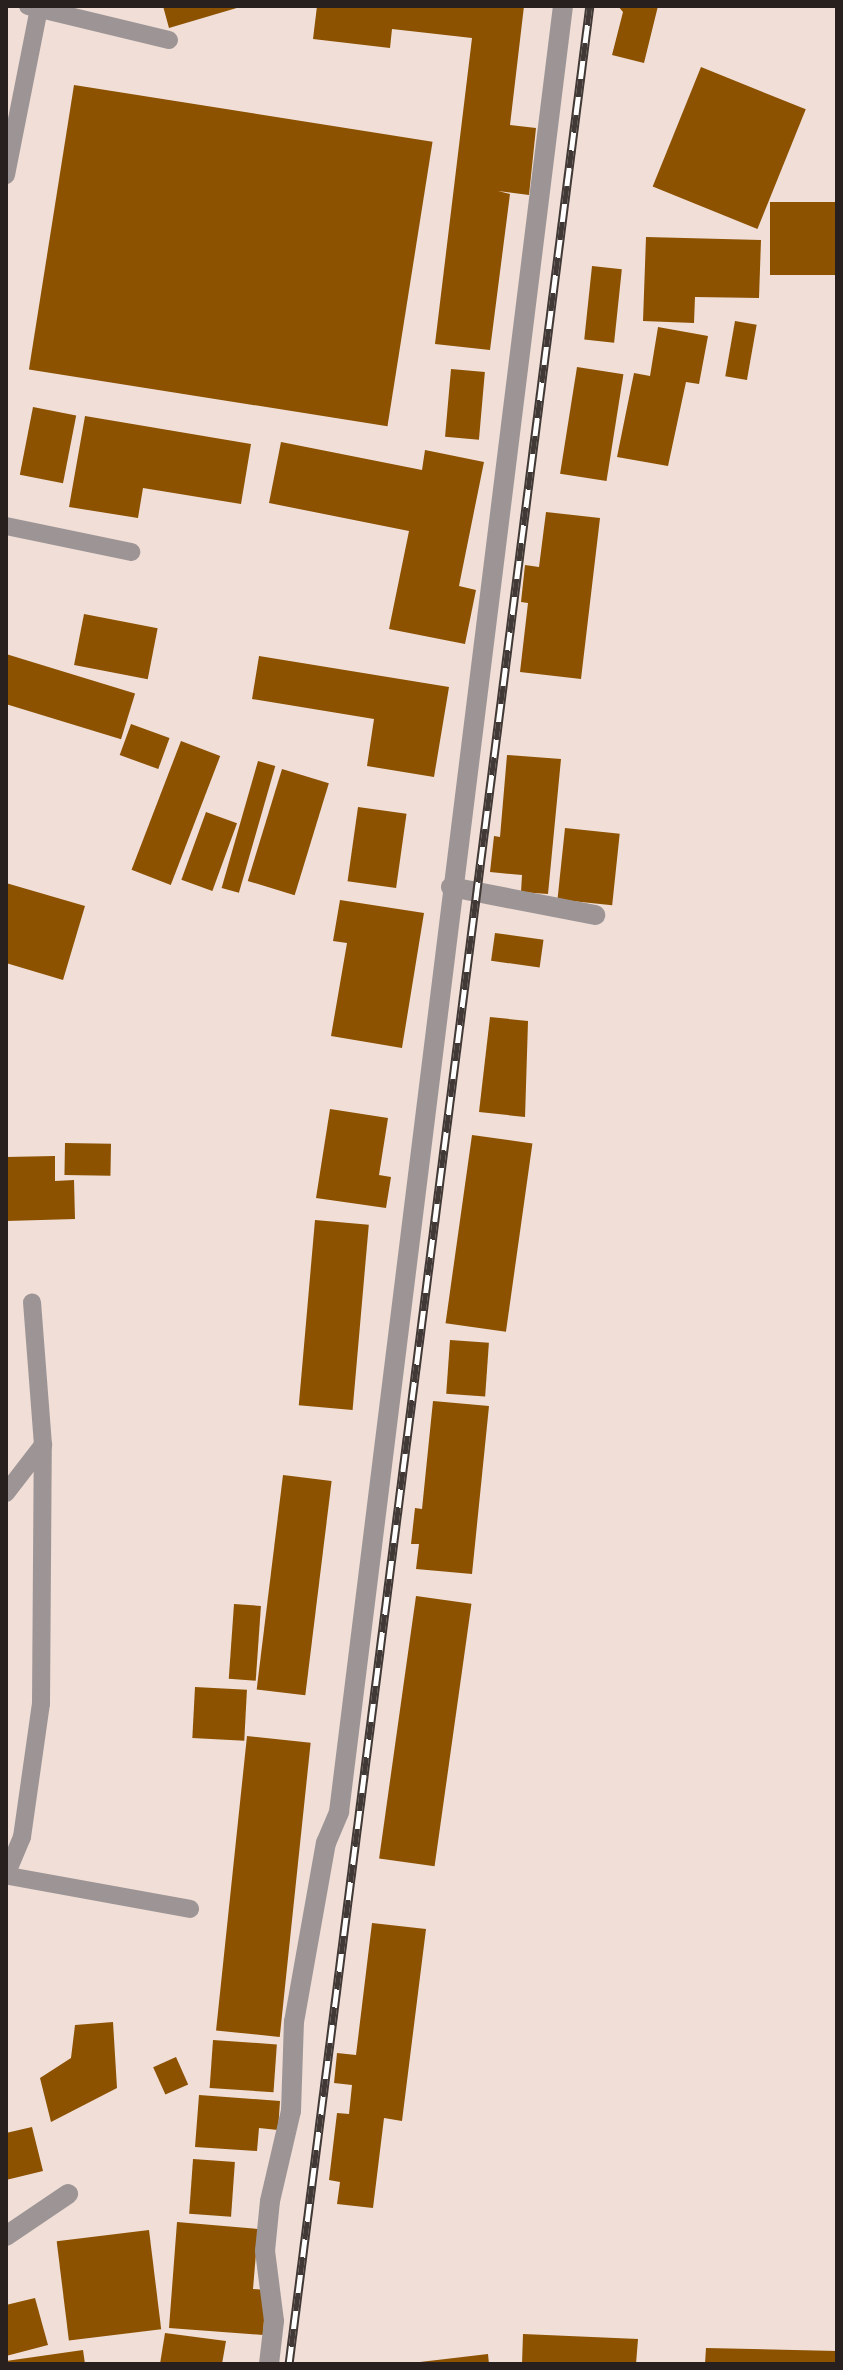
<!DOCTYPE html>
<html>
<head>
<meta charset="utf-8">
<style>
	body { margin:0 }
	#map { position:relative; width:843px; height:2370px; overflow:hidden; background:#f0ded7; font-family:Lora,serif }
	div>[style] { position:absolute }
	[style*='--x'] { left:calc(var(--x)*1px); top:calc(var(--y)*1px); width:calc(var(--w)*1px); rotate:calc(var(--a)*1deg) }
	.building>* { inset:0; background:#8c5200; transform-origin:0 0 }
	.lane>* { height:18px; margin:-9px; padding:0 9px; transform-origin:9px; border-radius:9px; background:#9d9595 }
	.street>* { height:20px; margin:-10px; padding:0 10px; transform-origin:10px; border-radius:10px; background:#9d9595 }
	.rail>* { height:9px; margin-top:-4.5px; transform-origin:0; background:repeating-linear-gradient(90deg,#fff 0 18px,#413936 0 36px); box-sizing:border-box; border-block:2px solid #413936 }
	span { translate:-50% -50%; white-space:nowrap; text-align:center; line-height:1.15; -webkit-text-stroke:8px #fff; paint-order:stroke }
	.frame { position:absolute; inset:0; border:8px solid #27201e; pointer-events:none }
</style>
</head>
<body>
<div id="map">
	<div class="building">
		<div style="clip-path:polygon(163px 6px,240px 6px,240px 7px,169px 28px)"></div>
		<div style="clip-path:polygon(317px 6px,524px 6px,510px 125px,536px 128px,529px 195px,498px 191px,510px 194px,490px 350px,435px 344px,472px 38px,392px 29px,390px 48px,313px 39px)"></div>
		<div style="clip-path:polygon(618px 6px,658px 6px,644px 63px,612px 55px,623px 12px)"></div>
		<div style="left:701px;top:67px;width:113px;height:129px;rotate:22deg"></div>
		<div style="left:74px;top:85px;width:363px;height:288px;rotate:9deg"></div>
		<div style="left:837px;top:202px;width:73px;height:67px;rotate:90deg"></div>
		<div style="clip-path:polygon(646px 237px,761px 240px,759px 298px,695px 297px,694px 323px,643px 321px)"></div>
		<div style="left:592px;top:266px;width:30px;height:74px;rotate:6deg"></div>
		<div style="left:735px;top:321px;width:22px;height:56px;rotate:10deg"></div>
		<div style="clip-path:polygon(658px 327px,708px 336px,699px 384px,686px 382px,668px 466px,617px 457px,634px 373px,650px 376px)"></div>
		<div style="left:577px;top:367px;width:47px;height:108px;rotate:9deg"></div>
		<div style="left:451px;top:369px;width:34px;height:68px;rotate:5deg"></div>
		<div style="left:33px;top:407px;width:44px;height:69px;rotate:11deg"></div>
		<div style="clip-path:polygon(85px 416px,251px 444px,241px 504px,143px 488px,138px 518px,69px 507px)"></div>
		<div style="clip-path:polygon(281px 442px,422px 470px,425px 450px,484px 462px,459px 586px,476px 590px,465px 644px,389px 629px,409px 531px,269px 503px)"></div>
		<div style="clip-path:polygon(546px 512px,600px 518px,581px 679px,520px 672px,528px 603px,521px 602px,525px 565px,539px 567px)"></div>
		<div style="left:84px;top:614px;width:75px;height:52px;rotate:11deg"></div>
		<div style="left:6px;top:654px;width:135px;height:48px;rotate:17deg"></div>
		<div style="clip-path:polygon(259px 656px,449px 687px,434px 777px,367px 766px,374px 719px,252px 699px)"></div>
		<div style="left:131px;top:724px;width:41px;height:33px;rotate:20deg"></div>
		<div style="left:181px;top:741px;width:42px;height:138px;rotate:21deg"></div>
		<div style="clip-path:polygon(507px 755px,561px 759px,548px 894px,521px 892px,522px 875px,490px 872px,494px 836px,500px 837px)"></div>
		<div style="left:258px;top:761px;width:18px;height:132px;rotate:16deg"></div>
		<div style="left:282px;top:769px;width:49px;height:117px;rotate:17deg"></div>
		<div style="left:358px;top:807px;width:49px;height:75px;rotate:8deg"></div>
		<div style="left:206px;top:812px;width:33px;height:72px;rotate:20deg"></div>
		<div style="left:565px;top:828px;width:55px;height:72px;rotate:6deg"></div>
		<div style="clip-path:polygon(6px 883px,85px 906px,63px 980px,6px 963px)"></div>
		<div style="clip-path:polygon(340px 900px,424px 913px,402px 1048px,331px 1036px,347px 943px,333px 941px)"></div>
		<div style="left:495px;top:933px;width:49px;height:28px;rotate:8deg"></div>
		<div style="clip-path:polygon(490px 1017px,528px 1021px,525px 1117px,479px 1112px)"></div>
		<div style="clip-path:polygon(330px 1109px,388px 1118px,379px 1175px,391px 1177px,386px 1208px,316px 1198px)"></div>
		<div style="left:472px;top:1135px;width:61px;height:190px;rotate:8deg"></div>
		<div style="left:65px;top:1143px;width:46px;height:32px;rotate:1deg"></div>
		<div style="clip-path:polygon(55px 1156px,55px 1181px,74px 1180px,75px 1219px,6px 1221px,6px 1157px)"></div>
		<div style="left:315px;top:1220px;width:54px;height:186px;rotate:5deg"></div>
		<div style="left:450px;top:1340px;width:39px;height:54px;rotate:4deg"></div>
		<div style="clip-path:polygon(433px 1401px,489px 1406px,472px 1574px,416px 1569px,419px 1544px,411px 1544px,415px 1508px,422px 1509px)"></div>
		<div style="left:283px;top:1475px;width:49px;height:216px;rotate:7deg"></div>
		<div style="left:416px;top:1596px;width:56px;height:265px;rotate:8deg"></div>
		<div style="left:234px;top:1604px;width:27px;height:75px;rotate:4deg"></div>
		<div style="left:195px;top:1687px;width:52px;height:51px;rotate:3deg"></div>
		<div style="left:247px;top:1736px;width:64px;height:296px;rotate:6deg"></div>
		<div style="clip-path:polygon(372px 1923px,426px 1929px,402px 2121px,384px 2118px,373px 2208px,337px 2204px,340px 2182px,329px 2180px,337px 2113px,349px 2114px,352px 2085px,334px 2083px,337px 2053px,356px 2055px)"></div>
		<div style="clip-path:polygon(113px 2022px,117px 2088px,51px 2122px,40px 2078px,71px 2058px,75px 2025px)"></div>
		<div style="left:213px;top:2040px;width:64px;height:48px;rotate:4deg"></div>
		<div style="left:176px;top:2057px;width:30px;height:25px;rotate:66deg"></div>
		<div style="clip-path:polygon(199px 2095px,280px 2101px,278px 2130px,259px 2128px,257px 2151px,195px 2147px)"></div>
		<div style="clip-path:polygon(32px 2127px,43px 2171px,6px 2180px,6px 2133px)"></div>
		<div style="left:193px;top:2159px;width:42px;height:55px;rotate:4deg"></div>
		<div style="clip-path:polygon(177px 2222px,258px 2229px,253px 2289px,266px 2290px,263px 2335px,169px 2328px)"></div>
		<div style="left:149px;top:2230px;width:100px;height:93px;rotate:83deg"></div>
		<div style="clip-path:polygon(35px 2298px,48px 2345px,6px 2356px,6px 2305px)"></div>
		<div style="clip-path:polygon(165px 2333px,226px 2341px,222px 2364px,160px 2364px)"></div>
		<div style="clip-path:polygon(523px 2334px,638px 2339px,636px 2364px,522px 2364px)"></div>
		<div style="clip-path:polygon(706px 2348px,837px 2351px,837px 2364px,705px 2364px)"></div>
		<div style="clip-path:polygon(83px 2350px,85px 2364px,6px 2364px,6px 2361px)"></div>
		<div style="clip-path:polygon(488px 2354px,489px 2364px,420px 2364px,420px 2362px)"></div>
	</div>
	<div class="lane">
		<div style="--x:28;--y:6;--w:145;--a:13.6"></div>
		<div style="--x:6;--y:175;--w:170;--a:-78.8"></div>
		<div style="--x:6;--y:526;--w:128;--a:11.7"></div>
		<div style="--x:6;--y:1493;--w:61;--a:-52.4"></div>
		<div style="--x:6;--y:1875;--w:41;--a:-67.2"></div>
		<div style="--x:22;--y:1837;--w:134;--a:-81.9"></div>
		<div style="--x:41;--y:1704;--w:259;--a:-89.6"></div>
		<div style="--x:43;--y:1445;--w:143;--a:-94.4"></div>
		<div style="--x:9;--y:1876;--w:184;--a:10.3"></div>
	</div>
	<div class="street">
		<div style="--x:451;--y:887;--w:147;--a:11"></div>
		<div style="--x:6;--y:2236;--w:75;--a:-34.1"></div>
		<div style="--x:269;--y:2364;--w:43;--a:-83.4"></div>
		<div style="--x:274;--y:2321;--w:71;--a:-97.3"></div>
		<div style="--x:265;--y:2251;--w:50;--a:-84.3"></div>
		<div style="--x:270;--y:2201;--w:92;--a:-76.9"></div>
		<div style="--x:291;--y:2111;--w:89;--a:-88.1"></div>
		<div style="--x:294;--y:2022;--w:182;--a:-79.9"></div>
		<div style="--x:326;--y:1843;--w:34;--a:-67"></div>
		<div style="--x:339;--y:1812;--w:1820;--a:-82.93"></div>
	</div>
	<div class="rail">
		<div style="--x:289;--y:2364;--w:2377;--a:-82.73"></div>
	</div>
	<div class="frame"></div>
</div>
</body>
</html>
